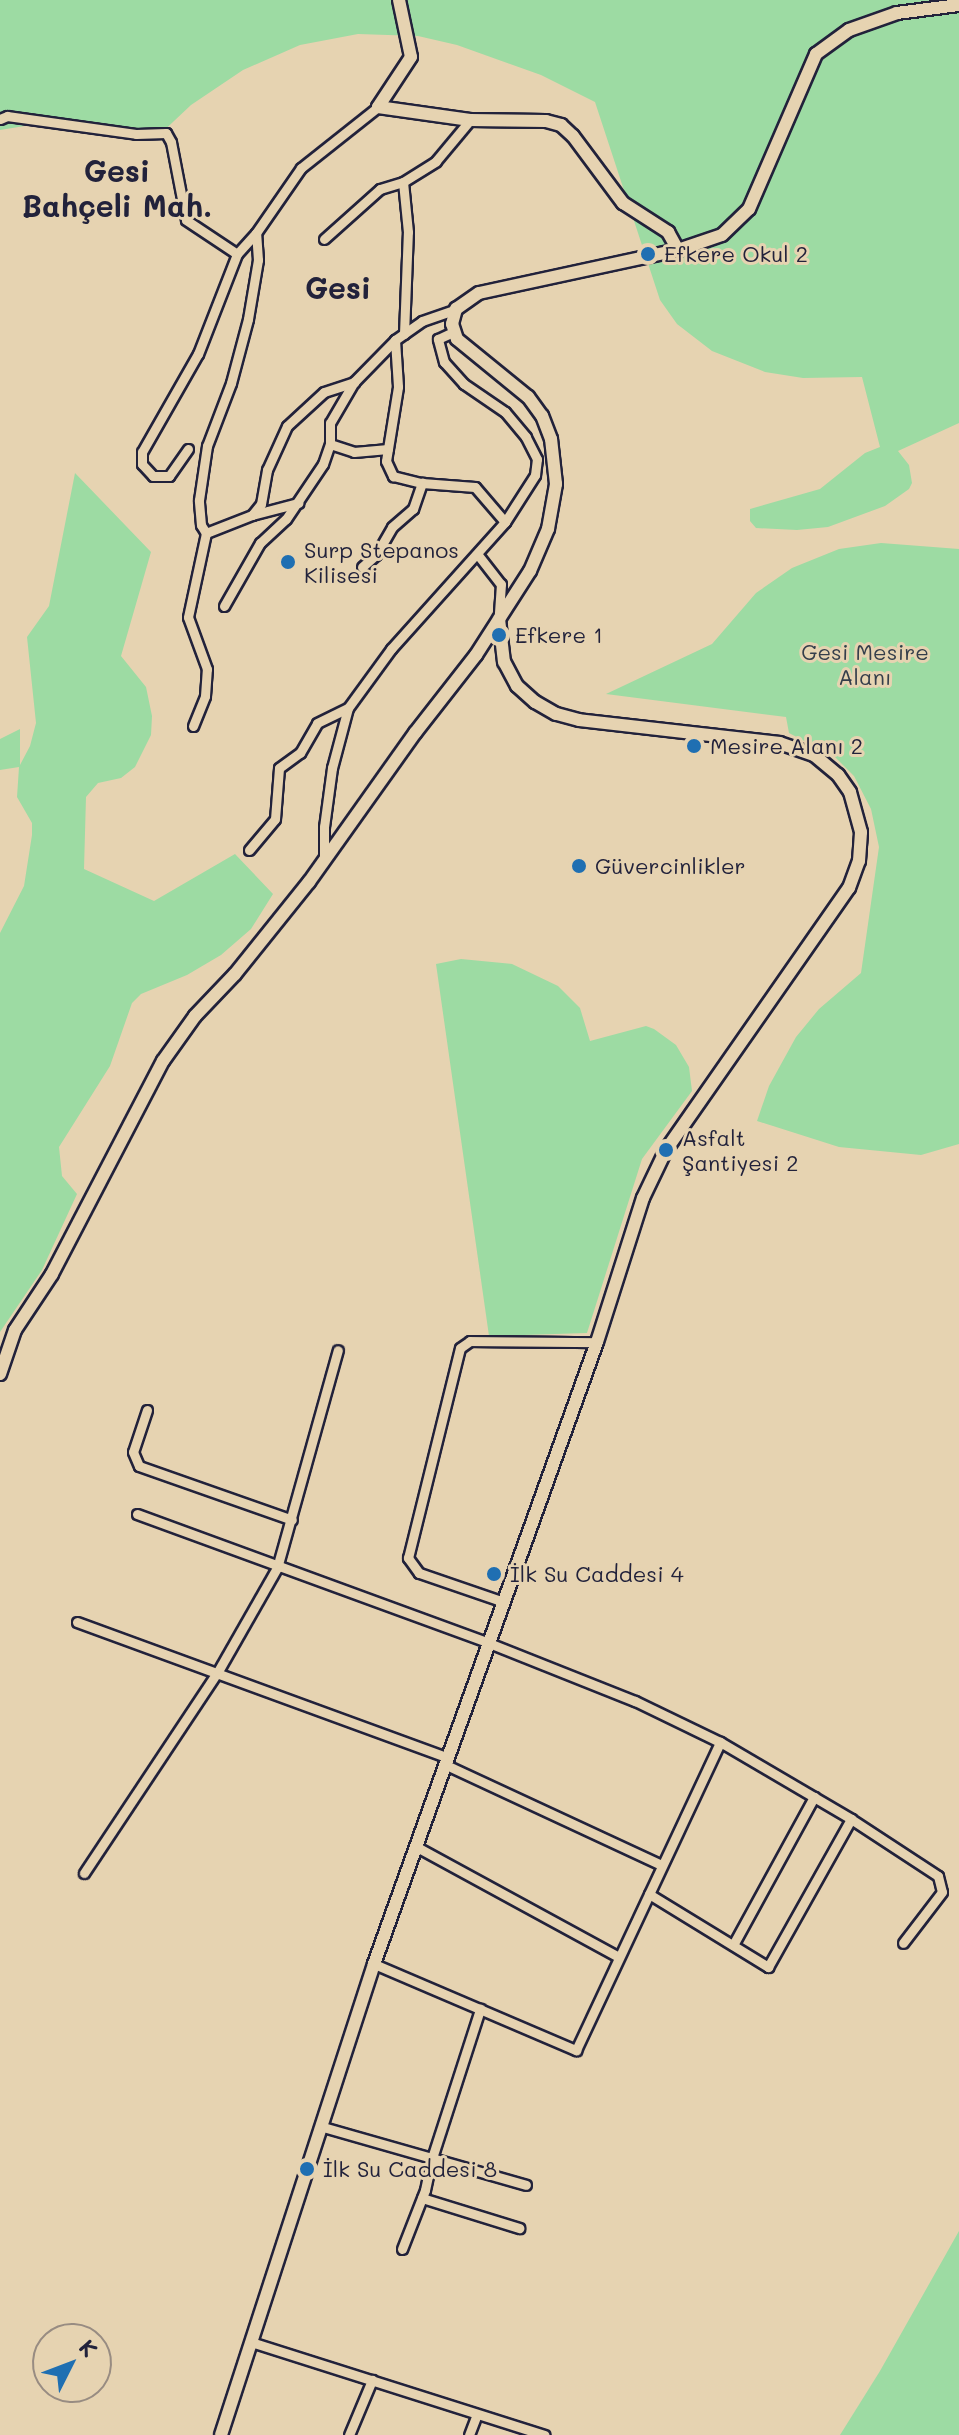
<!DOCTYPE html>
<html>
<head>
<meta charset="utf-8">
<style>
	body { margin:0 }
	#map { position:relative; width:959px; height:2435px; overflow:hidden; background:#e6d3b1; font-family:Mali,sans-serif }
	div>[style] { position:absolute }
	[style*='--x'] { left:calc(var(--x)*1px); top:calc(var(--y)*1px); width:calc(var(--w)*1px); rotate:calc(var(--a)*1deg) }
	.green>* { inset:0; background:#9ddba3 }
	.roads { filter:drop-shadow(2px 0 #22223b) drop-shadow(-2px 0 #22223b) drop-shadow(0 2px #22223b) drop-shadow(0 -2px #22223b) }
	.street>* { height:9px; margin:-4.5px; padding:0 4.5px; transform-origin:4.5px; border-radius:4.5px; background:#e6d3b1 }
	.secondary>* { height:12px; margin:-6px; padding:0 6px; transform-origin:6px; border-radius:6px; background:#e6d3b1 }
	.dots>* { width:22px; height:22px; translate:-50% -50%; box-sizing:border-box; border:4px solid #e6d3b1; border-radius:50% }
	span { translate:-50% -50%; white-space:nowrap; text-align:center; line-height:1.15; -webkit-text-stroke:6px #e6d3b1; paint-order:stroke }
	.poi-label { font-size:22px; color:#22223b }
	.left { translate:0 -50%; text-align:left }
	.park-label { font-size:22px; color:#343e4b }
	.district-label { font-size:30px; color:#22223b; font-weight:700 }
	.north { position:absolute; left:32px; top:2323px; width:80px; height:80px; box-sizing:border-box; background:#e6d3b1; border:2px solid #988c82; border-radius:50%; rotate:48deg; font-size:22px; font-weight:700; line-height:32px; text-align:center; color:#22223b }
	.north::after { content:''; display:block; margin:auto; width:28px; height:36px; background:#1f6fb2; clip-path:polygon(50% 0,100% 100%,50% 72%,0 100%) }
</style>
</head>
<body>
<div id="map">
	<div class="green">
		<div style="clip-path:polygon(0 0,959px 0,959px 423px,898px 451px,909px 465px,912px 483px,909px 489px,885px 506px,828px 527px,797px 530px,756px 528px,750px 521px,750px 509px,820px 489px,865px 453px,880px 447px,862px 377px,803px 378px,765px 372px,712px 351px,677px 324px,660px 300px,595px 102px,541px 75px,457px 45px,418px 36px,358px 34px,300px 45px,243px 70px,191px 105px,156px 138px,37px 124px,0 130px)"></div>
		<div style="clip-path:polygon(75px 473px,151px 552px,121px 656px,146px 687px,152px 716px,151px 735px,135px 767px,121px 778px,98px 783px,86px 797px,84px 869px,154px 901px,235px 854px,273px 894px,251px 929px,221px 955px,187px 975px,141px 994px,132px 1003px,110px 1066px,59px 1147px,62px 1176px,77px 1194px,42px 1270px,0 1332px,0 933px,24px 886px,32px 835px,32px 823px,17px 797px,19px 767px,0 770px,0 739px,20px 729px,20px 765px,30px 746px,36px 723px,27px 637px,49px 606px)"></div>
		<div style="clip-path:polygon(881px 543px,959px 549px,959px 1144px,921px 1155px,839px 1147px,757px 1121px,769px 1086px,796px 1037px,819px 1009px,861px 973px,879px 847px,871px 809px,854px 776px,835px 757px,789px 733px,786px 717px,606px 694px,712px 644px,756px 593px,792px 568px,839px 549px)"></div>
		<div style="clip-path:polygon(461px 959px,512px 964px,558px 986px,580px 1008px,590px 1041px,646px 1026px,654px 1029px,676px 1045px,689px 1067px,692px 1091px,642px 1159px,587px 1333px,489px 1336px,436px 964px)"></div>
		<div style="clip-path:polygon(959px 2231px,959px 2435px,840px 2435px,880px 2371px)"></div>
	</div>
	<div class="roads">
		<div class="street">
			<div style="--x:0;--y:119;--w:8;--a:-23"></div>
			<div style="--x:7;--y:116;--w:130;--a:7.9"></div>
			<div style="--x:136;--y:134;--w:30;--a:-2"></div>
			<div style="--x:166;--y:133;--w:10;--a:61"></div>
			<div style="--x:171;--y:142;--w:79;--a:79.1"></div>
			<div style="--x:186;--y:220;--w:61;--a:33.7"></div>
			<div style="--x:324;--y:239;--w:75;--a:-41.8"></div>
			<div style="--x:380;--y:189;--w:24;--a:-17"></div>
			<div style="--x:404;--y:334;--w:102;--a:-87.8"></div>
			<div style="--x:408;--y:232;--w:50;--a:-95.7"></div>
			<div style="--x:403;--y:182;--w:39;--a:-32"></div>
			<div style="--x:436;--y:161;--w:53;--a:-50.3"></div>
			<div style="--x:395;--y:340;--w:47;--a:86.3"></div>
			<div style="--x:398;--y:387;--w:75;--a:99.2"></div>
			<div style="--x:386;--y:461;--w:17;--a:65"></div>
			<div style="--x:393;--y:476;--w:30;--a:14"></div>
			<div style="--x:422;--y:483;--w:53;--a:4.3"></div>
			<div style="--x:475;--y:487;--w:46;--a:49.4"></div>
			<div style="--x:330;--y:444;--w:25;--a:18"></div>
			<div style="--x:354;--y:452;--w:34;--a:-5"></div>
			<div style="--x:188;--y:449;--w:33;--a:125"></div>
			<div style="--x:169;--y:476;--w:16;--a:180"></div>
			<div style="--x:153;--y:476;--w:16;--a:-133"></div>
			<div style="--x:142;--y:464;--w:12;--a:-90"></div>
			<div style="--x:142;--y:452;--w:113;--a:-60.3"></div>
			<div style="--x:198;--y:354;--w:107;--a:-68.7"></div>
			<div style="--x:237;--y:254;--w:28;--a:-48"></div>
			<div style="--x:256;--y:233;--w:79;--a:-55.3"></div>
			<div style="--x:301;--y:168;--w:98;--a:-38.4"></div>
			<div style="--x:252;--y:515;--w:48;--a:-14.6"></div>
			<div style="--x:206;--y:533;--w:49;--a:-21.4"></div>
			<div style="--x:252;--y:515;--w:14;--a:-51"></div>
			<div style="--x:261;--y:504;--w:35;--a:-80"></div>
			<div style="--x:267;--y:470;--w:48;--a:-65.6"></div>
			<div style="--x:287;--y:426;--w:50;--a:-42.6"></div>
			<div style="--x:324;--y:392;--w:32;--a:-18"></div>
			<div style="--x:354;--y:382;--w:59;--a:-45.7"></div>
			<div style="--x:395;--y:340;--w:33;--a:-35"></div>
			<div style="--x:422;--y:321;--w:36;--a:-19"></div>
			<div style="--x:478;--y:555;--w:37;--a:52"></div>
			<div style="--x:501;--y:584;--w:32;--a:94"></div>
			<div style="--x:362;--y:567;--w:18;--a:-41"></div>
			<div style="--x:376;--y:555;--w:32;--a:-60"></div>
			<div style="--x:392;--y:527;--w:28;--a:-41"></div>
			<div style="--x:413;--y:509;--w:28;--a:-71"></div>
			<div style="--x:224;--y:606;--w:73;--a:-60.3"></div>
			<div style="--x:260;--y:543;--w:35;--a:-43"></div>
			<div style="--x:286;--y:519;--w:66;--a:-56.1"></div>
			<div style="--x:323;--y:464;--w:21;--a:-71"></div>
			<div style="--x:330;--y:444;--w:21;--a:-90"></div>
			<div style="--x:330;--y:423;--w:48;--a:-59.7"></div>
			<div style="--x:193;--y:726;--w:32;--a:-68"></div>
			<div style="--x:205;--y:696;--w:27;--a:-86"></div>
			<div style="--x:207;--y:669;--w:55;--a:-110.1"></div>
			<div style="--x:188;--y:617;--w:86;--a:-77.9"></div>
			<div style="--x:206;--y:533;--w:9;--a:-122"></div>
			<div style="--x:201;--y:525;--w:25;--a:-95"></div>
			<div style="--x:199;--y:500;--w:55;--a:-81.6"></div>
			<div style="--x:207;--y:446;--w:67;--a:-69.1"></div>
			<div style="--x:231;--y:383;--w:66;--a:-75.1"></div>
			<div style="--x:248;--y:319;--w:60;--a:-80.4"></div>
			<div style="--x:258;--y:260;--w:27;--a:-94"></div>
			<div style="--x:249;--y:850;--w:40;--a:-50"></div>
			<div style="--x:275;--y:819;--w:51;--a:-85.5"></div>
			<div style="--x:279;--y:768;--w:26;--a:-36"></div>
			<div style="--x:300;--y:753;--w:34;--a:-60"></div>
			<div style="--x:317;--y:723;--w:34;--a:-26"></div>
			<div style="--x:324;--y:860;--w:33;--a:-90"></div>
			<div style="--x:324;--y:827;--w:60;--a:-82.3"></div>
			<div style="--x:332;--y:768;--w:62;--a:-75.1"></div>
			<div style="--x:348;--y:708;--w:73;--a:-53.9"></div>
			<div style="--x:391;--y:649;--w:171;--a:-48.1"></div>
			<div style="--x:505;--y:522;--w:56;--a:-57.4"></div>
			<div style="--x:535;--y:475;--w:16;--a:-83"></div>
			<div style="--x:537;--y:459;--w:25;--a:-117"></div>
			<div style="--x:526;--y:437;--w:33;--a:-130"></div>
			<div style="--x:505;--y:412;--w:50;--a:-145.7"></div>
			<div style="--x:464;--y:384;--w:30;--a:-132"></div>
			<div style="--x:444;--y:362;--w:24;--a:-105"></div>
			<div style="--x:438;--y:339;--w:17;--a:-25"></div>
			<div style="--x:147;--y:1410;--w:44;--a:108.4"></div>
			<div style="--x:133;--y:1452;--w:15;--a:67"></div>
			<div style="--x:139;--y:1466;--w:162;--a:19.4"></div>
			<div style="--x:137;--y:1514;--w:375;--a:20.1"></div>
			<div style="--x:489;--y:1643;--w:157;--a:21.7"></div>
			<div style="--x:635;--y:1701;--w:94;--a:25.8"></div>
			<div style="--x:720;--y:1742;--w:152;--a:30.4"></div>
			<div style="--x:851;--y:1819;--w:104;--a:33.2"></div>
			<div style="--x:938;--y:1876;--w:16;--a:76"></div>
			<div style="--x:942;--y:1892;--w:64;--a:127.4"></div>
			<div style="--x:501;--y:1601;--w:87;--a:-161.1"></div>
			<div style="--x:419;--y:1573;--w:19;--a:-126"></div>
			<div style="--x:408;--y:1558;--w:216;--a:-76.1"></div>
			<div style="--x:460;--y:1348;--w:12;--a:-35"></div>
			<div style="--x:470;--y:1341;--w:127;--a:0.5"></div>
			<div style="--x:77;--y:1622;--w:393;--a:20.1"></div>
			<div style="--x:444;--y:1764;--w:240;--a:24.9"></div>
			<div style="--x:415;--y:1846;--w:232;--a:28.6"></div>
			<div style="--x:84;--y:1873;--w:240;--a:-56.4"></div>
			<div style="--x:217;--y:1673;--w:121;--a:-60.3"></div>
			<div style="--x:277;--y:1568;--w:226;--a:-74.4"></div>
			<div style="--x:649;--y:1894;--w:140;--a:31.5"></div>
			<div style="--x:768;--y:1967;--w:170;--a:-60.7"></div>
			<div style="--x:733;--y:1945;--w:169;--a:-61.3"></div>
			<div style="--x:374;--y:1964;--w:220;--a:23.1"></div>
			<div style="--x:576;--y:2050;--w:340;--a:-64.9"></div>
			<div style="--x:323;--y:2127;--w:211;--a:15.9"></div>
			<div style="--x:422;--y:2198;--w:102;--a:17.2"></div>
			<div style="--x:402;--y:2249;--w:63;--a:-68.7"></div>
			<div style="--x:425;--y:2190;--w:33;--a:-78"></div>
			<div style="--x:432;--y:2158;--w:157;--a:-72.1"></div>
			<div style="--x:251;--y:2342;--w:308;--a:17.6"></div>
			<div style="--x:349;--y:2435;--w:60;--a:-67.3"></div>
			<div style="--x:469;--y:2435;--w:22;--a:-69"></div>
		</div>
		<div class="secondary">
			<div style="--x:399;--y:0;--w:58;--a:78.1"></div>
			<div style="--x:411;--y:57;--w:60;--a:123.4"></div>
			<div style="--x:378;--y:107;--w:93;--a:8"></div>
			<div style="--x:470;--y:120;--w:76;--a:0.8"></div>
			<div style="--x:546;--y:121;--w:16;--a:15"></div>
			<div style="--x:561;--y:125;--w:16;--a:43"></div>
			<div style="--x:573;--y:136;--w:84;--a:53.3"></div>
			<div style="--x:623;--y:203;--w:54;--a:32.8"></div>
			<div style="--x:668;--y:232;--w:21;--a:61"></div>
			<div style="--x:0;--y:1374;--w:46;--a:-71.2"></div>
			<div style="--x:15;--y:1330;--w:67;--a:-56.5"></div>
			<div style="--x:52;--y:1274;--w:240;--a:-62.5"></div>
			<div style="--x:163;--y:1061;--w:55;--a:-54.6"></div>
			<div style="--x:195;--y:1016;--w:58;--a:-46.4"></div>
			<div style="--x:235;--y:974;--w:118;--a:-51.2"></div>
			<div style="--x:309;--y:882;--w:183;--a:-54.6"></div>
			<div style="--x:415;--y:733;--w:99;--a:-52"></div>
			<div style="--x:476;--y:655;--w:100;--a:-57.3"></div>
			<div style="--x:530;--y:571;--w:46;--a:-66.8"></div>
			<div style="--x:548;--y:529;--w:46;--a:-79.9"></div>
			<div style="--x:556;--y:484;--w:45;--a:-96.3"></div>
			<div style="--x:551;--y:439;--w:25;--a:-111"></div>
			<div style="--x:542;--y:416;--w:24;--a:-126"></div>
			<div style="--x:528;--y:397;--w:92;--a:-140.8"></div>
			<div style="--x:457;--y:339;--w:16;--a:-108"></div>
			<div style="--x:452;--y:324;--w:16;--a:-75"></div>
			<div style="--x:456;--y:309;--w:28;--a:-35"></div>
			<div style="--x:479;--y:293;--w:204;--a:-12.2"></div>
			<div style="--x:678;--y:250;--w:46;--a:-18.8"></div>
			<div style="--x:722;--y:235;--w:37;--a:-44"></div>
			<div style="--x:749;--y:209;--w:169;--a:-66.6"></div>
			<div style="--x:816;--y:54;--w:41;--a:-36"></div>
			<div style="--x:849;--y:30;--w:51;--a:-19.5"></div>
			<div style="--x:897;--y:13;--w:63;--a:-7.4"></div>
			<div style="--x:221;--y:2435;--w:495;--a:-72"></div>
			<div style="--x:374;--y:1964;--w:661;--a:-70.28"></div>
			<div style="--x:597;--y:1342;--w:151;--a:-72.3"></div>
			<div style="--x:643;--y:1198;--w:53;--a:-64.4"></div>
			<div style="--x:666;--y:1150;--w:320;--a:-55.1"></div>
			<div style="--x:849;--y:888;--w:29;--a:-70"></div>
			<div style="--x:859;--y:861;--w:29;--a:-86"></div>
			<div style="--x:861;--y:832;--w:41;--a:-105.4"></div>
			<div style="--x:850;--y:792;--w:21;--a:-125"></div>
			<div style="--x:838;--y:775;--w:31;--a:-140"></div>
			<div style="--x:814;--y:755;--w:36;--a:-161"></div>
			<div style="--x:780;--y:743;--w:202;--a:-173.5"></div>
			<div style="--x:579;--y:720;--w:24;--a:-165"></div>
			<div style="--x:556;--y:714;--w:24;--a:-150"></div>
			<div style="--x:535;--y:702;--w:24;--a:-138"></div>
			<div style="--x:517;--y:686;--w:27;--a:-118"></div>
			<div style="--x:504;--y:662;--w:43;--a:-96.6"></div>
		</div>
	</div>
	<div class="dots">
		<div style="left:648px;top:254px;background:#1f6fb2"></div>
		<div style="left:288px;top:562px;background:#1f6fb2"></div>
		<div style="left:499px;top:635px;background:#1f6fb2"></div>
		<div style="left:694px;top:746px;background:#1f6fb2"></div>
		<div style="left:579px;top:866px;background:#1f6fb2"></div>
		<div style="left:666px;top:1150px;background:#1f6fb2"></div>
		<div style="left:494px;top:1574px;background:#1f6fb2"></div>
		<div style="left:307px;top:2169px;background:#1f6fb2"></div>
	</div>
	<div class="poi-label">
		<span class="left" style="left:664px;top:254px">Efkere Okul 2</span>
		<span class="left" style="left:304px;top:562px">Surp Stepanos<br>Kilisesi</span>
		<span class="left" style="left:515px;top:635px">Efkere 1</span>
		<span class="left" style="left:710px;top:746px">Mesire Alanı 2</span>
		<span class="left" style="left:595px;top:866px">Güvercinlikler</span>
		<span class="left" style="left:682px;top:1150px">Asfalt<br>Şantiyesi 2</span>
		<span class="left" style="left:510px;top:1574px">İlk Su Caddesi 4</span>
		<span class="left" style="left:323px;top:2169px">İlk Su Caddesi 8</span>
	</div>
	<div class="park-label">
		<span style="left:865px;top:664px">Gesi Mesire<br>Alanı</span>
	</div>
	<div class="district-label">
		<span style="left:117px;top:187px">Gesi<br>Bahçeli Mah.</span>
		<span style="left:338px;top:287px">Gesi</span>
	</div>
	<div class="north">K</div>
</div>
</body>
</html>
